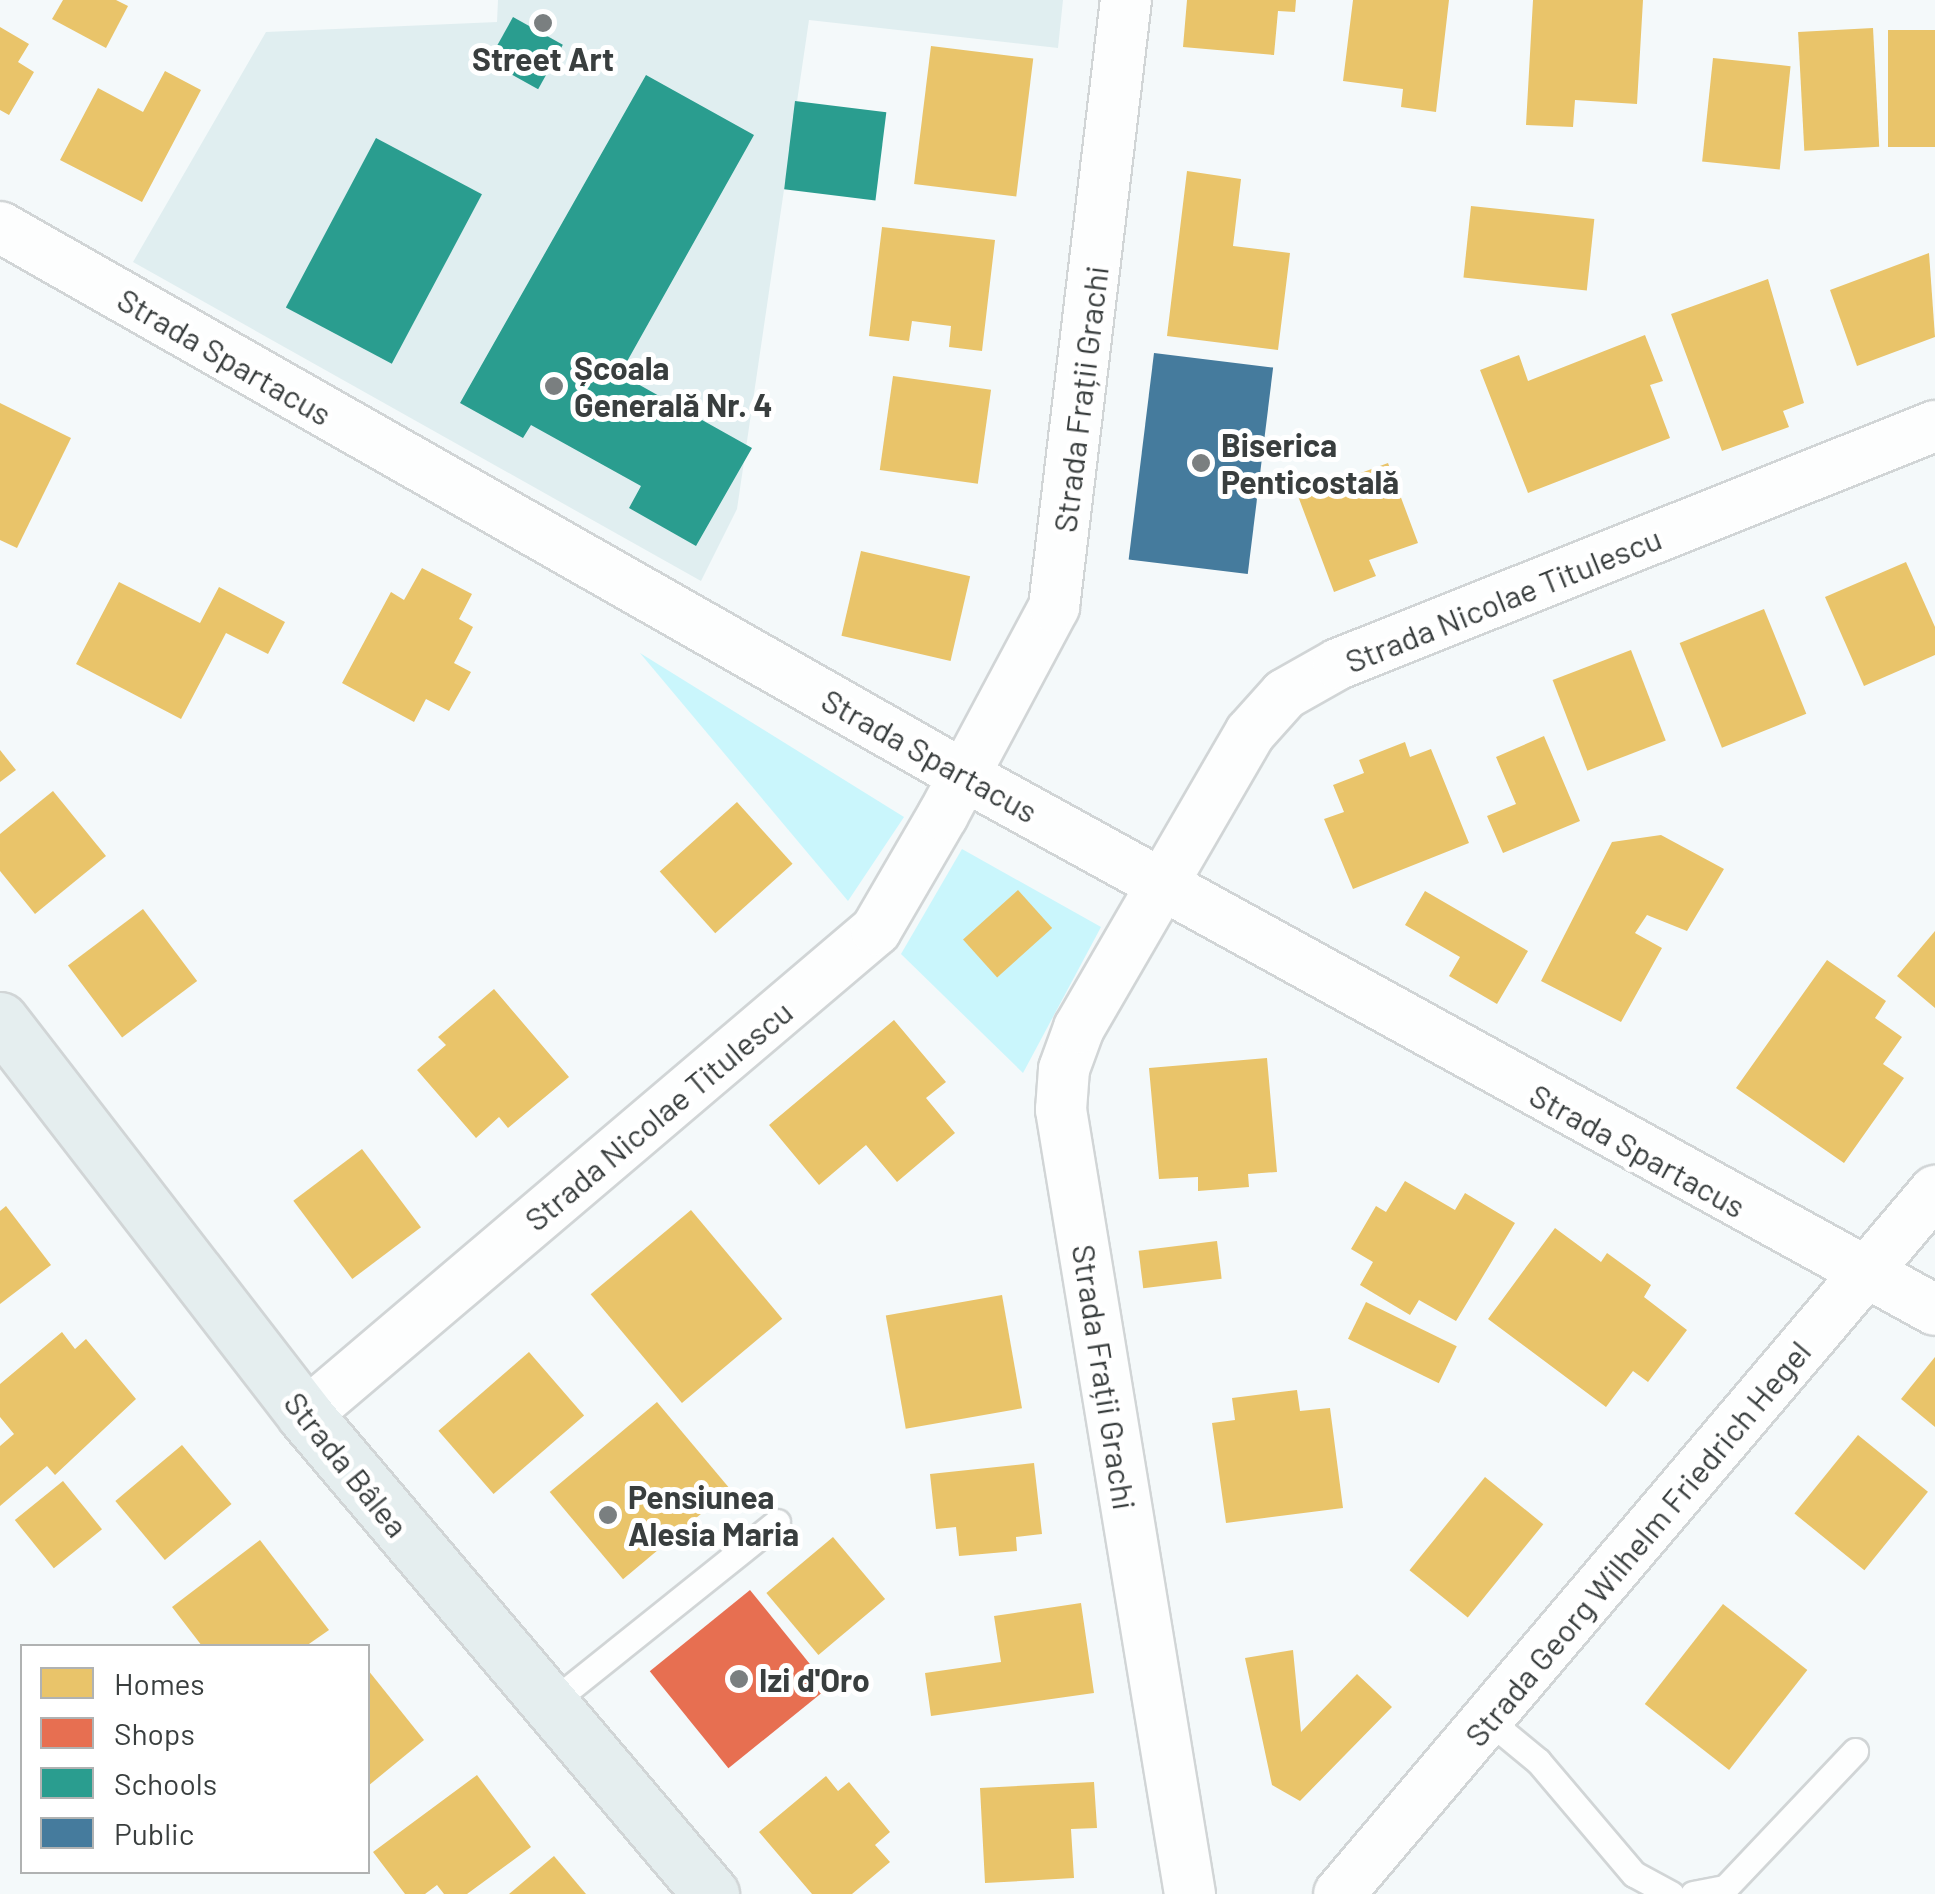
<!DOCTYPE html>
<html>
<head>
<meta charset="utf-8">
<style>
	body { margin:0 }
	#map { position:relative; width:1935px; height:1894px; overflow:hidden; background:#f4f9fa; font-family:Barlow,sans-serif }
	div>[style] { position:absolute }
	[style*='--x'] { left:calc(var(--x)*1px); top:calc(var(--y)*1px); width:calc(var(--w)*1px); rotate:calc(var(--a)*1deg) }
	.built>* { inset:0; background:#e0eef0 }
	.green>* { inset:0; background:#caf6fc }
	.homes>* { inset:0; background:#e9c46a; transform-origin:0 0 }
	.shops>* { inset:0; background:#e76f51; transform-origin:0 0 }
	.schools>* { inset:0; background:#2a9d8f; transform-origin:0 0 }
	.public>* { inset:0; background:#457b9d; transform-origin:0 0 }
	.roads { filter:drop-shadow(2px 0 #d1d5d6) drop-shadow(-2px 0 #d1d5d6) drop-shadow(0 2px #d1d5d6) drop-shadow(0 -2px #d1d5d6) }
	.service>* { height:25px; margin:-12.5px; padding:0 12.5px; transform-origin:12.5px; border-radius:12.5px; background:#fdfefe }
	.minor>* { height:50px; margin:-25px; padding:0 25px; transform-origin:25px; border-radius:25px; background:#fdfefe }
	.primary>* { height:55px; margin:-27.5px; padding:0 27.5px; transform-origin:27.5px; border-radius:27.5px; background:#e5eeef }
	.dots>* { width:28px; height:28px; translate:-50% -50%; box-sizing:border-box; border:5px solid #fff; border-radius:50% }
	span { translate:-50% -50%; white-space:nowrap; text-align:center; line-height:1.15; -webkit-text-stroke:10px #fff; paint-order:stroke }
	.poi-label { font-size:32px; color:#393e3e; font-weight:700 }
	.left { translate:0 -50%; text-align:left }
	.street-label { font-size:32px; color:#393e3e }
	.legend { position:absolute; left:20px; top:1644px; width:350px; height:230px; box-sizing:border-box; background:#fff; border:2px solid #b0b2b2; margin:0; padding:12px 18px; list-style:none; font-size:30px; color:#393e3e }
	.legend li { display:flex; align-items:center; gap:20px; height:50px }
	.legend b { width:50px; border:2px solid #b0b2b2 }
</style>
</head>
<body>
<div id="map">
	<div class="built">
		<div style="clip-path:polygon(498px 0,1063px 0,1058px 48px,809px 20px,737px 509px,701px 581px,133px 262px,266px 32px,497px 22px)"></div>
	</div>
	<div class="green">
		<div style="clip-path:polygon(640px 653px,904px 817px,848px 901px)"></div>
		<div style="clip-path:polygon(962px 849px,1101px 927px,1023px 1073px,901px 954px)"></div>
	</div>
	<div class="homes">
		<div style="clip-path:polygon(63px 0,116px 0,128px 6px,106px 48px,52px 19px)"></div>
		<div style="clip-path:polygon(1187px 0,1296px 0,1295px 12px,1278px 11px,1274px 55px,1183px 47px)"></div>
		<div style="clip-path:polygon(1353px 0,1449px 0,1436px 112px,1401px 107px,1403px 89px,1343px 81px)"></div>
		<div style="clip-path:polygon(1533px 0,1643px 0,1637px 104px,1575px 100px,1573px 127px,1526px 125px)"></div>
		<div style="clip-path:polygon(0 27px,29px 44px,18px 62px,34px 72px,9px 115px,0 110px)"></div>
		<div style="left:1873px;top:28px;width:119px;height:75px;rotate:87deg"></div>
		<div style="left:1935px;top:30px;width:117px;height:47px;rotate:90deg"></div>
		<div style="left:931px;top:46px;width:103px;height:139px;rotate:7deg"></div>
		<div style="left:1713px;top:58px;width:78px;height:104px;rotate:6deg"></div>
		<div style="clip-path:polygon(165px 71px,201px 90px,142px 202px,60px 160px,98px 88px,143px 112px)"></div>
		<div style="clip-path:polygon(1187px 171px,1241px 179px,1233px 246px,1290px 253px,1278px 350px,1167px 336px)"></div>
		<div style="left:1471px;top:206px;width:124px;height:72px;rotate:6deg"></div>
		<div style="clip-path:polygon(882px 227px,995px 240px,982px 351px,949px 347px,951px 326px,912px 321px,909px 341px,869px 336px)"></div>
		<div style="clip-path:polygon(1929px 253px,1935px 337px,1857px 366px,1830px 290px)"></div>
		<div style="clip-path:polygon(1768px 279px,1804px 403px,1783px 411px,1789px 427px,1722px 451px,1671px 314px)"></div>
		<div style="clip-path:polygon(1645px 335px,1663px 381px,1650px 385px,1670px 438px,1528px 493px,1480px 370px,1519px 355px,1528px 381px)"></div>
		<div style="left:893px;top:376px;width:99px;height:95px;rotate:8deg"></div>
		<div style="clip-path:polygon(0 403px,71px 438px,17px 548px,0 540px)"></div>
		<div style="clip-path:polygon(1388px 463px,1418px 543px,1369px 560px,1376px 576px,1334px 592px,1298px 496px)"></div>
		<div style="left:861px;top:551px;width:112px;height:87px;rotate:13deg"></div>
		<div style="clip-path:polygon(1906px 562px,1935px 627px,1935px 655px,1864px 686px,1825px 597px)"></div>
		<div style="clip-path:polygon(422px 568px,472px 594px,459px 619px,473px 627px,454px 663px,471px 672px,449px 711px,426px 699px,414px 722px,342px 683px,391px 592px,404px 600px)"></div>
		<div style="clip-path:polygon(119px 582px,200px 623px,219px 587px,285px 622px,268px 654px,226px 633px,181px 719px,76px 664px)"></div>
		<div style="left:1764px;top:609px;width:113px;height:91px;rotate:68deg"></div>
		<div style="left:1631px;top:650px;width:97px;height:84px;rotate:69deg"></div>
		<div style="clip-path:polygon(1544px 736px,1580px 821px,1503px 853px,1487px 816px,1516px 804px,1496px 757px)"></div>
		<div style="clip-path:polygon(1405px 742px,1410px 757px,1431px 749px,1469px 843px,1353px 889px,1324px 819px,1344px 812px,1333px 785px,1364px 773px,1359px 760px)"></div>
		<div style="clip-path:polygon(0 750px,16px 770px,0 782px)"></div>
		<div style="clip-path:polygon(53px 791px,106px 856px,35px 914px,0 871px,0 834px)"></div>
		<div style="left:737px;top:802px;width:83px;height:104px;rotate:48deg"></div>
		<div style="clip-path:polygon(1661px 835px,1724px 869px,1687px 931px,1647px 915px,1635px 933px,1662px 948px,1621px 1022px,1541px 981px,1612px 842px)"></div>
		<div style="left:1018px;top:890px;width:51px;height:74px;rotate:48deg"></div>
		<div style="clip-path:polygon(1425px 891px,1528px 951px,1497px 1004px,1449px 976px,1460px 957px,1405px 925px)"></div>
		<div style="left:143px;top:909px;width:90px;height:94px;rotate:53deg"></div>
		<div style="clip-path:polygon(1935px 931px,1935px 1008px,1897px 976px)"></div>
		<div style="clip-path:polygon(1827px 960px,1886px 1001px,1875px 1018px,1902px 1037px,1883px 1064px,1904px 1078px,1844px 1163px,1736px 1088px)"></div>
		<div style="clip-path:polygon(494px 989px,569px 1077px,508px 1128px,499px 1117px,476px 1138px,417px 1070px,446px 1045px,438px 1037px)"></div>
		<div style="clip-path:polygon(894px 1020px,946px 1082px,926px 1098px,955px 1133px,897px 1182px,866px 1145px,819px 1185px,769px 1125px)"></div>
		<div style="clip-path:polygon(1267px 1058px,1277px 1172px,1248px 1174px,1249px 1187px,1198px 1191px,1198px 1177px,1159px 1179px,1149px 1068px)"></div>
		<div style="left:362px;top:1149px;width:98px;height:86px;rotate:53deg"></div>
		<div style="clip-path:polygon(1405px 1181px,1455px 1210px,1465px 1193px,1515px 1223px,1456px 1321px,1419px 1300px,1410px 1315px,1360px 1285px,1373px 1262px,1351px 1249px,1376px 1206px,1386px 1212px)"></div>
		<div style="clip-path:polygon(6px 1206px,51px 1265px,0 1304px,0 1211px)"></div>
		<div style="left:691px;top:1210px;width:142px;height:131px;rotate:50deg"></div>
		<div style="clip-path:polygon(1555px 1228px,1601px 1262px,1607px 1253px,1651px 1285px,1644px 1297px,1687px 1330px,1648px 1382px,1633px 1371px,1606px 1407px,1488px 1319px)"></div>
		<div style="left:1217px;top:1241px;width:38px;height:79px;rotate:83deg"></div>
		<div style="left:1002px;top:1295px;width:115px;height:118px;rotate:80deg"></div>
		<div style="left:1366px;top:1302px;width:101px;height:41px;rotate:26deg"></div>
		<div style="clip-path:polygon(62px 1332px,75px 1349px,86px 1339px,136px 1399px,55px 1475px,47px 1466px,0 1506px,0 1446px,14px 1434px,0 1417px,0 1384px)"></div>
		<div style="left:529px;top:1352px;width:84px;height:120px;rotate:49deg"></div>
		<div style="clip-path:polygon(1935px 1357px,1935px 1427px,1901px 1399px)"></div>
		<div style="clip-path:polygon(1297px 1390px,1300px 1411px,1330px 1408px,1343px 1508px,1226px 1523px,1212px 1423px,1235px 1420px,1232px 1398px)"></div>
		<div style="left:657px;top:1402px;width:114px;height:140px;rotate:50deg"></div>
		<div style="left:1858px;top:1435px;width:90px;height:101px;rotate:39deg"></div>
		<div style="left:182px;top:1445px;width:77px;height:87px;rotate:50deg"></div>
		<div style="clip-path:polygon(1034px 1463px,1042px 1534px,1016px 1537px,1017px 1551px,959px 1556px,956px 1527px,936px 1529px,930px 1474px)"></div>
		<div style="left:1485px;top:1477px;width:75px;height:120px;rotate:39deg"></div>
		<div style="left:63px;top:1481px;width:62px;height:62px;rotate:51deg"></div>
		<div style="left:833px;top:1537px;width:81px;height:87px;rotate:50deg"></div>
		<div style="clip-path:polygon(260px 1540px,329px 1630px,306px 1646px,202px 1646px,172px 1607px)"></div>
		<div style="clip-path:polygon(1081px 1603px,1094px 1693px,931px 1716px,925px 1673px,1001px 1662px,994px 1616px)"></div>
		<div style="left:1723px;top:1604px;width:107px;height:127px;rotate:38deg"></div>
		<div style="clip-path:polygon(1293px 1650px,1301px 1732px,1357px 1674px,1392px 1707px,1300px 1801px,1272px 1785px,1245px 1658px)"></div>
		<div style="clip-path:polygon(368px 1670px,424px 1740px,368px 1786px)"></div>
		<div style="clip-path:polygon(477px 1775px,531px 1847px,467px 1894px,444px 1894px,437px 1885px,425px 1894px,405px 1894px,373px 1852px)"></div>
		<div style="clip-path:polygon(826px 1776px,838px 1791px,849px 1782px,890px 1832px,875px 1845px,890px 1862px,852px 1894px,812px 1894px,759px 1832px)"></div>
		<div style="clip-path:polygon(1094px 1782px,1097px 1828px,1071px 1829px,1074px 1878px,985px 1883px,980px 1788px)"></div>
		<div style="clip-path:polygon(554px 1856px,586px 1894px,509px 1894px)"></div>
	</div>
	<div class="shops">
		<div style="left:750px;top:1590px;width:125px;height:129px;rotate:51deg"></div>
	</div>
	<div class="schools">
		<div style="left:513px;top:17px;width:57px;height:51px;rotate:29deg"></div>
		<div style="clip-path:polygon(646px 75px,754px 135px,620px 374px,752px 448px,696px 546px,629px 508px,641px 486px,531px 425px,523px 438px,460px 403px)"></div>
		<div style="left:795px;top:101px;width:92px;height:89px;rotate:7deg"></div>
		<div style="left:376px;top:138px;width:120px;height:192px;rotate:28deg"></div>
	</div>
	<div class="public">
		<div style="left:1154px;top:353px;width:120px;height:208px;rotate:7deg"></div>
	</div>
	<div class="roads">
		<div class="service">
			<div style="--x:550;--y:1704;--w:291;--a:-38.7"></div>
			<div style="--x:1487;--y:1719;--w:66;--a:39.5"></div>
			<div style="--x:1538;--y:1761;--w:148;--a:49.7"></div>
			<div style="--x:1634;--y:1874;--w:42;--a:28.4"></div>
			<div style="--x:1693;--y:1894;--w:33;--a:-11"></div>
			<div style="--x:1725;--y:1888;--w:189;--a:-46.5"></div>
		</div>
		<div class="minor">
			<div style="--x:0;--y:227;--w:1110;--a:29.64"></div>
			<div style="--x:965;--y:776;--w:1107;--a:28.83"></div>
			<div style="--x:305;--y:1415;--w:749;--a:-40.34"></div>
			<div style="--x:876;--y:930;--w:133;--a:-59.8"></div>
			<div style="--x:943;--y:815;--w:236;--a:-61.9"></div>
			<div style="--x:1054;--y:607;--w:611;--a:-83.24"></div>
			<div style="--x:1190;--y:1894;--w:795;--a:-99.34"></div>
			<div style="--x:1061;--y:1110;--w:41;--a:-85.8"></div>
			<div style="--x:1064;--y:1069;--w:44;--a:-69.9"></div>
			<div style="--x:1079;--y:1028;--w:341;--a:-59.9"></div>
			<div style="--x:1250;--y:733;--w:52;--a:-48.1"></div>
			<div style="--x:1285;--y:694;--w:61;--a:-29.5"></div>
			<div style="--x:1338;--y:664;--w:643;--a:-21.74"></div>
			<div style="--x:1339;--y:1894;--w:922;--a:-49.71"></div>
		</div>
		<div class="primary">
			<div style="--x:0;--y:1020;--w:499;--a:52.3"></div>
			<div style="--x:305;--y:1415;--w:628;--a:49.72"></div>
		</div>
	</div>
	<div class="dots">
		<div style="left:543px;top:23px;background:#7a7f80"></div>
		<div style="left:554px;top:386px;background:#7a7f80"></div>
		<div style="left:1201px;top:463px;background:#7a7f80"></div>
		<div style="left:608px;top:1515px;background:#7a7f80"></div>
		<div style="left:739px;top:1679px;background:#7a7f80"></div>
	</div>
	<div class="poi-label">
		<span style="left:543px;top:58px">Street Art</span>
		<span class="left" style="left:574px;top:386px">Școala<br>Generală Nr. 4</span>
		<span class="left" style="left:1221px;top:463px">Biserica<br>Penticostală</span>
		<span class="left" style="left:628px;top:1515px">Pensiunea<br>Alesia Maria</span>
		<span class="left" style="left:759px;top:1679px">Izi d'Oro</span>
	</div>
	<div class="street-label">
		<span style="left:225px;top:356px;rotate:30deg">Strada Spartacus</span>
		<span style="left:1080px;top:399px;rotate:-83deg">Strada Frații Grachi</span>
		<span style="left:1503px;top:599px;rotate:-22deg">Strada Nicolae Titulescu</span>
		<span style="left:930px;top:755px;rotate:29deg">Strada Spartacus</span>
		<span style="left:658px;top:1115px;rotate:-40deg">Strada Nicolae Titulescu</span>
		<span style="left:1638px;top:1150px;rotate:29deg">Strada Spartacus</span>
		<span style="left:1105px;top:1377px;rotate:81deg">Strada Frații Grachi</span>
		<span style="left:347px;top:1464px;rotate:51deg">Strada Bâlea</span>
		<span style="left:1637px;top:1543px;rotate:-50deg">Strada Georg Wilhelm Friedrich Hegel</span>
	</div>
	<ul class="legend">
	<li><b style="height:28px;background:#e9c46a"></b>Homes</li>
	<li><b style="height:28px;background:#e76f51"></b>Shops</li>
	<li><b style="height:28px;background:#2a9d8f"></b>Schools</li>
	<li><b style="height:28px;background:#457b9d"></b>Public</li>
	</ul>
</div>
</body>
</html>
